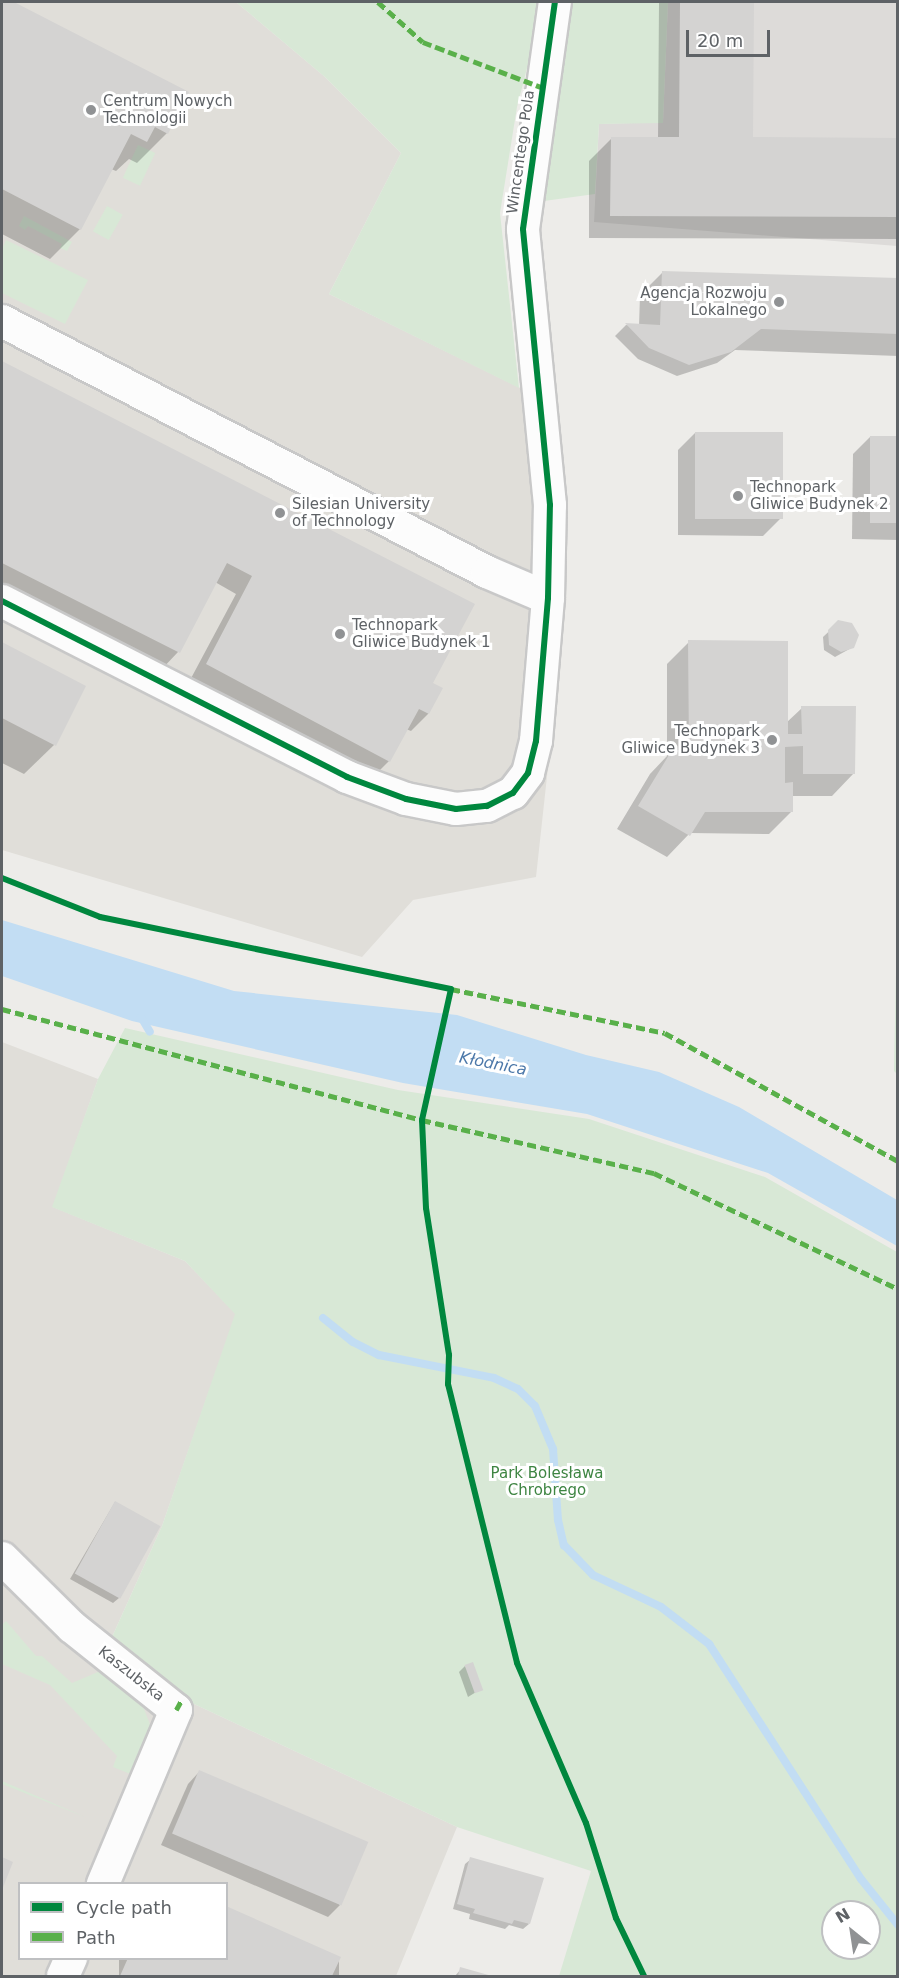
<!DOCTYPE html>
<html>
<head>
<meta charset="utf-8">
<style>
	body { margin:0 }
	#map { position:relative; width:899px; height:1978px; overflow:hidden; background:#edece9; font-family:"DejaVu Sans",sans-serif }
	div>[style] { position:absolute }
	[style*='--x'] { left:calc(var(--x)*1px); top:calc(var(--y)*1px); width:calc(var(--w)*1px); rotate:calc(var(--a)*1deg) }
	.industrial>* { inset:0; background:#dddbd9 }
	.education>* { inset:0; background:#e0ded9 }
	.green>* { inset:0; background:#d8e8d6; transform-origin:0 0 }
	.water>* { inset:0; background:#c2ddf3 }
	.shadow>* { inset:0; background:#0003; transform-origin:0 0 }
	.stream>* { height:8px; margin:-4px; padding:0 4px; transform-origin:4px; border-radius:4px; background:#c2ddf3 }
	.building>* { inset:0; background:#d4d3d2; transform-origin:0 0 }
	.roads { filter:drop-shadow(2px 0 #c8c8c8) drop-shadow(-2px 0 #c8c8c8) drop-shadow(0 2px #c8c8c8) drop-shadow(0 -2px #c8c8c8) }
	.minor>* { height:32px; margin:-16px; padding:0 16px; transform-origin:16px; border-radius:16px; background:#fcfcfc }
	.quiet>* { height:4.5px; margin-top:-2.25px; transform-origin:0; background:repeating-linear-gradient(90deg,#59b04a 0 9px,transparent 0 13.5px) }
	.cycleway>* { height:6px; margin:-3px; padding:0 3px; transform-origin:3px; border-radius:3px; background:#00873e }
	.dots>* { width:16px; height:16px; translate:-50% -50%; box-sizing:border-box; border:3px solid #fff; border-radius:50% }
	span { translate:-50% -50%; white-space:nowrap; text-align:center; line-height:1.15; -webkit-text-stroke:6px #fff; paint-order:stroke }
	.poi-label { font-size:15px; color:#5e6266 }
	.left { translate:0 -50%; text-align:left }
	.right { translate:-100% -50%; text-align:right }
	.street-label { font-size:15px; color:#5e6266 }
	.park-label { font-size:15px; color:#3e8542 }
	.water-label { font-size:16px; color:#4c78a9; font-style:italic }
	.frame { position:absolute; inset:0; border:3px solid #5e6266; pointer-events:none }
	.legend { position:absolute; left:18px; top:1882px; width:210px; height:78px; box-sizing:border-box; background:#fff; border:2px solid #bfc0c2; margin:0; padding:8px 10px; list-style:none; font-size:18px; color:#5e6266 }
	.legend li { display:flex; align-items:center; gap:12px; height:30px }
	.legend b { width:30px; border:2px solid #bfc0c2 }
	.north { position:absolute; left:821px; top:1900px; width:60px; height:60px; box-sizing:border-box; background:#fff; border:2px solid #bfc0c2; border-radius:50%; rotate:330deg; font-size:16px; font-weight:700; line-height:24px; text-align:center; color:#5e6266 }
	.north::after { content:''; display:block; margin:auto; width:21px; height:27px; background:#909294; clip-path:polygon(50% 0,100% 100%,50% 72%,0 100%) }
	.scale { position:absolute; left:686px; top:30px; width:84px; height:27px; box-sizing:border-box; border:3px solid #5e6266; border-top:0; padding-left:8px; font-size:18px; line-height:21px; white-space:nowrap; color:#5e6266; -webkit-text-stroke:4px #fff; paint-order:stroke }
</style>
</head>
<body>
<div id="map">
	<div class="industrial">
		<div style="clip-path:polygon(668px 2px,897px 2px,897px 246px,594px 222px,599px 124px,663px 122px)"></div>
	</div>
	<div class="education">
		<div style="clip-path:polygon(2px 2px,236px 2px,325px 77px,401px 153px,329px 294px,553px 404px,564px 621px,536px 877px,413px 900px,362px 957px,2px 850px)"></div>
		<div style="clip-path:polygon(evenodd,2px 1042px,98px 1079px,53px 1207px,185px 1261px,236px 1314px,162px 1526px,112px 1637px,192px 1703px,457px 1827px,396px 1976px,2px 1976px,2px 1042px,20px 1884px,226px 1884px,226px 1958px,20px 1958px,20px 1884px)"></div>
	</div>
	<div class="green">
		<div style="clip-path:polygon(236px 2px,544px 2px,517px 107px,500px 213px,519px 388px,329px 294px,401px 153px,325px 77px)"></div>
		<div style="clip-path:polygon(567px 2px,668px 2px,663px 123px,599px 124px,595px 194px,544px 201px)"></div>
		<div style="left:138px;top:145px;width:19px;height:36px;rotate:25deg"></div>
		<div style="left:107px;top:206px;width:18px;height:29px;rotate:29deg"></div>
		<div style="clip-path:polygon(24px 216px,72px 242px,67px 251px,60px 248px,62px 244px,28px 226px,25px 230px,19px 226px)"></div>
		<div style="clip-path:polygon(6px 240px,88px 280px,65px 324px,2px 293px,2px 249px)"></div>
		<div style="clip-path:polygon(897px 923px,897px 1074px,894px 1071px)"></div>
		<div style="clip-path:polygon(evenodd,125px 1028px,398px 1090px,589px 1119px,765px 1177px,897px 1252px,897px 1976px,559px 1976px,591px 1871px,457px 1827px,192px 1703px,112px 1637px,162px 1526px,235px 1314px,185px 1261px,52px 1207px,98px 1079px,125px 1028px,833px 1912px,869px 1912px,869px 1948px,833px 1948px,833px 1912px)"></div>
		<div style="clip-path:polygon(6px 1621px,36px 1656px,42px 1656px,72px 1683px,105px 1669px,126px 1684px,144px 1709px,151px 1727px,133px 1775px,113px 1767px,117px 1756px,50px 1685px,2px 1664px,2px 1625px)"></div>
		<div style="clip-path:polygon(2px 1781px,85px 1817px,2px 1784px)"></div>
	</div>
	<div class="water">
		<div style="clip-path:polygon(2px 920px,234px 991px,457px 1015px,586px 1055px,659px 1072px,739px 1107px,897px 1200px,897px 1246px,768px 1173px,587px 1114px,403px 1083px,132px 1021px,2px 976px)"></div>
	</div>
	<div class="shadow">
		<div style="clip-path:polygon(2px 2px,10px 2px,187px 93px,167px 133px,137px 163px,129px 159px,116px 171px,111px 169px,80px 229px,50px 259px,2px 234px)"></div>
		<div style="clip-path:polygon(659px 2px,753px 2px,752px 139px,898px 139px,898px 239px,589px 238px,589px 161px,611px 139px,658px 139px)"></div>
		<div style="clip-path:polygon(663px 272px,898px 280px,898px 356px,735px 350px,717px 363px,677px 376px,638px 359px,615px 336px,626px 325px,639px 326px,640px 295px)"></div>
		<div style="clip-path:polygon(2px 363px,473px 604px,431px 683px,441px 688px,428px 714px,411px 731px,406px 729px,389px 761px,372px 778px,189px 682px,236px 594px,215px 582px,178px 652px,161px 670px,2px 588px)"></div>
		<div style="clip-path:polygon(695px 433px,780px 519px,763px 536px,678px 535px,678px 450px)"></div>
		<div style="clip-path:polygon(870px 437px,898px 437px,898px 540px,852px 539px,853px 454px)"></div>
		<div style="clip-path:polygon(839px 622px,853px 647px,835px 657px,824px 650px,823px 637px)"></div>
		<div style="clip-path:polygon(689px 642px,786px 723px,802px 708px,854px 773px,832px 796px,791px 796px,791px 812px,769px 834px,690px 833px,667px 857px,617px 829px,650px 774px,667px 756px,667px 664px)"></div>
		<div style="clip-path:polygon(2px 644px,84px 687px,54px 745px,24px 774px,2px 763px)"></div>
		<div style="clip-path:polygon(115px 1502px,119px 1598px,113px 1603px,70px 1579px)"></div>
		<div style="clip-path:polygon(465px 1666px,481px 1689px,468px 1697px,459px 1672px)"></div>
		<div style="clip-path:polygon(199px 1772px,340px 1905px,328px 1917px,161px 1845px,188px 1784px)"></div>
		<div style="clip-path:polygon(471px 1859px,529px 1924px,523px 1929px,509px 1925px,505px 1929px,469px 1919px,470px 1914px,453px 1909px,465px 1864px)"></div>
		<div style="left:119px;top:1958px;width:220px;height:21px"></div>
		<div style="clip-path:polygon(461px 1969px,489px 1976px,455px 1976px)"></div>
	</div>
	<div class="stream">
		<div style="--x:141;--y:1017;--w:17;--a:59"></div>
		<div style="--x:323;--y:1318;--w:38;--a:39"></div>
		<div style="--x:353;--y:1342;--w:29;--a:27"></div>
		<div style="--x:379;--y:1355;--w:117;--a:11.3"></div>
		<div style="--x:494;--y:1378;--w:26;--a:25"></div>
		<div style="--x:518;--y:1389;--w:24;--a:45"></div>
		<div style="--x:535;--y:1406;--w:47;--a:67.3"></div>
		<div style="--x:553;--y:1449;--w:71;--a:86"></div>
		<div style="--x:558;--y:1520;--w:26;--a:77"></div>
		<div style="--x:564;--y:1545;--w:42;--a:46"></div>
		<div style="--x:593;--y:1575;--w:75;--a:25.2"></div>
		<div style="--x:661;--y:1607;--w:61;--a:37.6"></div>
		<div style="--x:709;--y:1644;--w:280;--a:57.1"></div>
		<div style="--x:861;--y:1879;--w:59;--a:51.2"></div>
	</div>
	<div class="building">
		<div style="clip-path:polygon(2px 2px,14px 2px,189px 92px,168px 134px,155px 127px,147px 142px,131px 134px,81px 230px,2px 189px)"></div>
		<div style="clip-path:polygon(680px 2px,754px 2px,753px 137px,898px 138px,898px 217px,610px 216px,611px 137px,679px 137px)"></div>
		<div style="clip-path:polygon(662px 271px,898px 278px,898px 334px,761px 329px,731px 352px,689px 365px,649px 348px,625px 323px,660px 325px)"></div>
		<div style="clip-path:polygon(2px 361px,475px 604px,433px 683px,443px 688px,429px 714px,419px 709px,390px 762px,206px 664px,252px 576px,227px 563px,180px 653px,2px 563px)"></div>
		<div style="left:695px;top:432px;width:88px;height:87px"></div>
		<div style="left:870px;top:436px;width:28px;height:87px"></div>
		<div style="clip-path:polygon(838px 620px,852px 623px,859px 635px,854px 648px,841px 652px,829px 645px,828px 630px)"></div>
		<div style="clip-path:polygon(688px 640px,788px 641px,788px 734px,802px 734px,801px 706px,856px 706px,855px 774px,803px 774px,803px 746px,785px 747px,785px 783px,793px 782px,793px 812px,705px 812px,690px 836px,638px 806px,672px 750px,689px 750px)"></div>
		<div style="clip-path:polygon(2px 642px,86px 686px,56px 746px,2px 718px)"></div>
		<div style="left:115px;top:1501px;width:52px;height:83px;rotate:29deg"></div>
		<div style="left:473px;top:1662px;width:30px;height:9px;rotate:70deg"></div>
		<div style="left:199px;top:1770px;width:184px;height:69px;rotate:23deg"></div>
		<div style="clip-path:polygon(2px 1857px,13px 1862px,2px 1890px)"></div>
		<div style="clip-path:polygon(470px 1857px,544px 1878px,530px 1924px,514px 1920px,512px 1924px,473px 1913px,475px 1909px,457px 1904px)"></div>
		<div style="clip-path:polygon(226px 1906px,341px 1957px,332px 1976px,120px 1976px,128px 1958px,226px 1958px)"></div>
		<div style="clip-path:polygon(460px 1967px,492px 1976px,458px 1976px)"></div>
	</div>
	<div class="roads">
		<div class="minor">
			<div style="--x:2;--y:321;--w:546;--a:27.36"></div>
			<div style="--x:487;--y:572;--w:66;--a:23.1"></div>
			<div style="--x:2;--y:601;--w:387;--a:27"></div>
			<div style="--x:347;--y:777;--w:63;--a:20.4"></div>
			<div style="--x:406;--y:799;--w:51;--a:11.3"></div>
			<div style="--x:456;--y:809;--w:31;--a:-6"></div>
			<div style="--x:487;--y:806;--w:29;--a:-27"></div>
			<div style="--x:513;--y:793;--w:25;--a:-53"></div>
			<div style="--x:528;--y:773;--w:33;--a:-76"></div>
			<div style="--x:536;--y:741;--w:144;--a:-85.2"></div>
			<div style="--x:548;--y:598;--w:93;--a:-88.8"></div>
			<div style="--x:550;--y:505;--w:277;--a:-95.6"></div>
			<div style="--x:523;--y:229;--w:229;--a:-82"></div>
			<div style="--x:2;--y:1558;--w:98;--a:44.6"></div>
			<div style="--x:72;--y:1627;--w:133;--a:38.6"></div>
			<div style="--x:176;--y:1710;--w:189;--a:112.8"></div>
			<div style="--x:63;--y:1976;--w:20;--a:-66"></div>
		</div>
	</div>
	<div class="quiet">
		<div style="--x:378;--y:2;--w:60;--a:41.6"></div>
		<div style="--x:423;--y:42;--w:126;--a:20.9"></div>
		<div style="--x:451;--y:989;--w:218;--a:11.6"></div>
		<div style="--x:665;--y:1033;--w:266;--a:28.8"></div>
		<div style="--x:2;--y:1009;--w:434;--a:14.8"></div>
		<div style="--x:422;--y:1120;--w:238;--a:12.9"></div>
		<div style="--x:654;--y:1173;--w:270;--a:25.4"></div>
		<div style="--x:176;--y:1710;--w:13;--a:-61"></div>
	</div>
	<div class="cycleway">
		<div style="--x:2;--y:601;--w:387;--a:27"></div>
		<div style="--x:347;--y:777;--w:63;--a:20.4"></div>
		<div style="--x:406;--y:799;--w:51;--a:11.3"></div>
		<div style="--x:456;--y:809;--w:31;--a:-6"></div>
		<div style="--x:487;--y:806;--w:29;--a:-27"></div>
		<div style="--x:513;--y:793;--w:25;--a:-53"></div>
		<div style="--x:528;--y:773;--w:33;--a:-76"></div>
		<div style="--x:536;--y:741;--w:144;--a:-85.2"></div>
		<div style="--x:548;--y:598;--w:93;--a:-88.8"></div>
		<div style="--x:550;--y:505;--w:277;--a:-95.6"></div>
		<div style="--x:523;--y:229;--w:229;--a:-82"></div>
		<div style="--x:2;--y:878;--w:105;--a:21.7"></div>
		<div style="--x:100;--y:917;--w:358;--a:11.6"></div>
		<div style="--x:451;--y:989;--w:134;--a:102.5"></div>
		<div style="--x:422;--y:1120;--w:88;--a:87.4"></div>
		<div style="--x:426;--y:1208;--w:149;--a:81.1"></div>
		<div style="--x:449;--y:1355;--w:29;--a:92"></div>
		<div style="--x:448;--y:1384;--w:287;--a:76.1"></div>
		<div style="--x:517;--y:1663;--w:174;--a:66.7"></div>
		<div style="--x:586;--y:1823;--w:100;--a:72.5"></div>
		<div style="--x:616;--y:1918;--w:64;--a:64.2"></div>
	</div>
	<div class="dots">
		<div style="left:91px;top:110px;background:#909294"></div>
		<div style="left:779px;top:302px;background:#909294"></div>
		<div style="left:738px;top:496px;background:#909294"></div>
		<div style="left:280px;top:513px;background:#909294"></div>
		<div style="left:340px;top:634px;background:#909294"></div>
		<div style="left:772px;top:740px;background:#909294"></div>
	</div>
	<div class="poi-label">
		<span class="left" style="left:103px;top:110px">Centrum Nowych<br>Technologii</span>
		<span class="right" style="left:767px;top:302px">Agencja Rozwoju<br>Lokalnego</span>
		<span class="left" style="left:750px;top:496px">Technopark<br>Gliwice Budynek 2</span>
		<span class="left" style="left:292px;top:513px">Silesian University<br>of Technology</span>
		<span class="left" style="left:352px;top:634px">Technopark<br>Gliwice Budynek 1</span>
		<span class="right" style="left:760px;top:740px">Technopark<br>Gliwice Budynek 3</span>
	</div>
	<div class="street-label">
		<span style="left:521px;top:152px;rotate:-82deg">Wincentego Pola</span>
		<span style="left:131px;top:1674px;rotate:38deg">Kaszubska</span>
	</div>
	<div class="park-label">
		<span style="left:547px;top:1482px">Park Bolesława<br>Chrobrego</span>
	</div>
	<div class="water-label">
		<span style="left:493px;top:1064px;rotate:11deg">Kłodnica</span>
	</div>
	<div class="frame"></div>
	<ul class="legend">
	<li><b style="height:8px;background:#00873e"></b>Cycle path</li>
	<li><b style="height:8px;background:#59b04a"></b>Path</li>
	</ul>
	<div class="north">N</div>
	<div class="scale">20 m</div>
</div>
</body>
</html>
